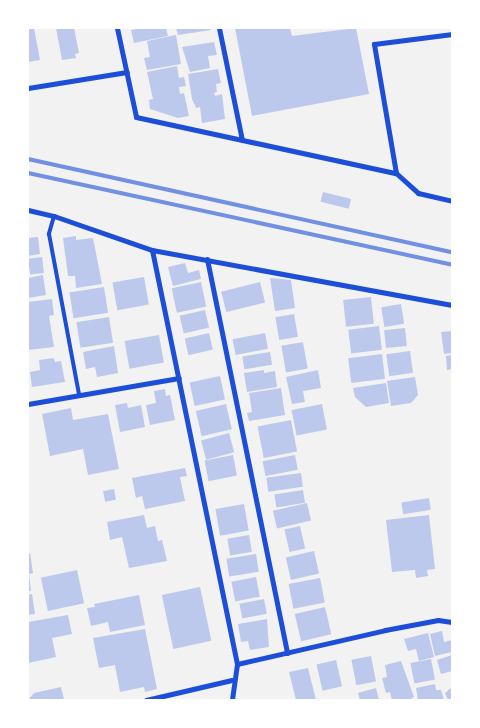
<!DOCTYPE html>
<html>
<head>
<meta charset="utf-8">
<style>
	body { margin:0 }
	#map { position:relative; width:480px; height:728px; overflow:hidden; background:#f2f2f2; font-family:Karla,sans-serif }
	div>[style] { position:absolute }
	[style*='--x'] { left:calc(var(--x)*1px); top:calc(var(--y)*1px); width:calc(var(--w)*1px); rotate:calc(var(--a)*1deg) }
	.building>* { inset:0; background:#bdc9ec; transform-origin:0 0 }
	.service>* { height:4px; margin:-2px; padding:0 2px; transform-origin:2px; border-radius:2px; background:#1d4ed8 }
	.minor>* { height:5px; margin:-2.5px; padding:0 2.5px; transform-origin:2.5px; border-radius:2.5px; background:#1d4ed8 }
	.rail>* { height:4px; margin:-2px; padding:0 2px; transform-origin:2px; border-radius:2px; background:#7290e2 }
	span { translate:-50% -50%; white-space:nowrap; text-align:center; line-height:1.15; -webkit-text-stroke:4px #fff; paint-order:stroke }
	.frame { position:absolute; inset:0; border:29px solid #fff; pointer-events:none }
</style>
</head>
<body>
<div id="map">
	<div class="building">
		<div style="clip-path:polygon(28px 28px,34px 28px,40px 60px,28px 62px)"></div>
		<div style="clip-path:polygon(56px 28px,74px 28px,79px 53px,75px 54px,76px 58px,62px 60px)"></div>
		<div style="clip-path:polygon(144px 28px,166px 28px,168px 36px,134px 43px,131px 30px)"></div>
		<div style="clip-path:polygon(176px 28px,210px 28px,211px 30px,178px 35px)"></div>
		<div style="clip-path:polygon(235px 28px,290px 28px,292px 36px,356px 28px,369px 94px,252px 116px)"></div>
		<div style="clip-path:polygon(176px 35px,181px 64px,147px 70px,144px 58px,150px 57px,147px 41px)"></div>
		<div style="clip-path:polygon(214px 42px,217px 55px,208px 56px,210px 68px,190px 72px,182px 47px)"></div>
		<div style="clip-path:polygon(177px 66px,179px 78px,184px 77px,186px 86px,179px 87px,180px 94px,184px 93px,189px 116px,178px 118px,150px 109px,149px 100px,153px 99px,147px 72px)"></div>
		<div style="clip-path:polygon(218px 69px,221px 83px,216px 84px,217px 92px,214px 93px,215px 96px,222px 94px,225px 119px,202px 123px,200px 107px,196px 108px,192px 99px,188px 74px)"></div>
		<div style="left:323px;top:192px;width:29px;height:10px;rotate:14deg"></div>
		<div style="clip-path:polygon(76px 236px,76px 240px,93px 238px,102px 284px,76px 288px,75px 276px,68px 276px,63px 238px)"></div>
		<div style="clip-path:polygon(38px 237px,40px 254px,28px 256px,28px 238px)"></div>
		<div style="left:42px;top:257px;width:16px;height:14px;rotate:83deg"></div>
		<div style="clip-path:polygon(185px 263px,188px 273px,199px 270px,201px 279px,173px 286px,168px 267px)"></div>
		<div style="clip-path:polygon(43px 275px,46px 295px,28px 298px,28px 278px)"></div>
		<div style="left:144px;top:277px;width:28px;height:32px;rotate:80deg"></div>
		<div style="clip-path:polygon(270px 278px,291px 280px,295px 308px,275px 311px)"></div>
		<div style="left:201px;top:282px;width:25px;height:30px;rotate:78deg"></div>
		<div style="left:260px;top:282px;width:21px;height:40px;rotate:76deg"></div>
		<div style="left:104px;top:287px;width:26px;height:35px;rotate:81deg"></div>
		<div style="left:371px;top:297px;width:27px;height:28px;rotate:84deg"></div>
		<div style="clip-path:polygon(52px 299px,54px 315px,49px 316px,54px 347px,28px 350px,28px 302px)"></div>
		<div style="left:401px;top:304px;width:20px;height:20px;rotate:81deg"></div>
		<div style="left:205px;top:310px;width:18px;height:26px;rotate:77deg"></div>
		<div style="left:294px;top:314px;width:23px;height:19px;rotate:80deg"></div>
		<div style="left:109px;top:317px;width:26px;height:33px;rotate:81deg"></div>
		<div style="left:379px;top:326px;width:24px;height:31px;rotate:83deg"></div>
		<div style="left:405px;top:328px;width:18px;height:21px;rotate:84deg"></div>
		<div style="clip-path:polygon(452px 331px,452px 353px,444px 354px,441px 332px)"></div>
		<div style="left:209px;top:333px;width:17px;height:25px;rotate:77deg"></div>
		<div style="left:265px;top:333px;width:16px;height:33px;rotate:79deg"></div>
		<div style="left:159px;top:335px;width:28px;height:35px;rotate:80deg"></div>
		<div style="left:303px;top:342px;width:27px;height:22px;rotate:80deg"></div>
		<div style="clip-path:polygon(114px 346px,118px 373px,97px 377px,95px 367px,86px 369px,83px 352px)"></div>
		<div style="left:410px;top:351px;width:22px;height:24px;rotate:82deg"></div>
		<div style="left:270px;top:352px;width:13px;height:28px;rotate:81deg"></div>
		<div style="left:382px;top:354px;width:25px;height:34px;rotate:83deg"></div>
		<div style="clip-path:polygon(452px 355px,452px 369px,447px 370px,446px 356px)"></div>
		<div style="clip-path:polygon(54px 358px,55px 362px,61px 361px,65px 382px,32px 387px,30px 372px,40px 370px,39px 360px)"></div>
		<div style="clip-path:polygon(264px 370px,264px 373px,275px 371px,277px 387px,247px 392px,244px 373px)"></div>
		<div style="clip-path:polygon(318px 370px,321px 388px,303px 391px,305px 402px,292px 404px,286px 377px)"></div>
		<div style="left:220px;top:376px;width:24px;height:31px;rotate:78deg"></div>
		<div style="clip-path:polygon(415px 377px,418px 395px,411px 403px,391px 406px,387px 381px)"></div>
		<div style="clip-path:polygon(386px 383px,389px 403px,366px 407px,355px 397px,353px 388px)"></div>
		<div style="clip-path:polygon(281px 388px,285px 415px,249px 421px,247px 413px,252px 412px,249px 393px)"></div>
		<div style="clip-path:polygon(165px 389px,166px 396px,170px 395px,175px 420px,150px 425px,146px 405px,156px 403px,154px 391px)"></div>
		<div style="clip-path:polygon(127px 403px,128px 408px,141px 405px,145px 427px,120px 432px,115px 405px)"></div>
		<div style="left:226px;top:404px;width:26px;height:31px;rotate:77deg"></div>
		<div style="left:322px;top:404px;width:26px;height:31px;rotate:79deg"></div>
		<div style="clip-path:polygon(71px 408px,73px 420px,108px 414px,119px 469px,88px 475px,83px 449px,50px 456px,42px 414px)"></div>
		<div style="left:291px;top:420px;width:32px;height:34px;rotate:79deg"></div>
		<div style="left:229px;top:433px;width:20px;height:29px;rotate:75deg"></div>
		<div style="left:233px;top:455px;width:21px;height:29px;rotate:79deg"></div>
		<div style="left:295px;top:455px;width:15px;height:33px;rotate:79deg"></div>
		<div style="clip-path:polygon(185px 468px,187px 476px,180px 477px,185px 501px,145px 509px,142px 496px,136px 498px,132px 478px)"></div>
		<div style="left:301px;top:473px;width:14px;height:35px;rotate:82deg"></div>
		<div style="left:114px;top:489px;width:11px;height:11px;rotate:80deg"></div>
		<div style="left:303px;top:490px;width:13px;height:29px;rotate:81deg"></div>
		<div style="left:429px;top:498px;width:12px;height:28px;rotate:81deg"></div>
		<div style="left:307px;top:503px;width:18px;height:35px;rotate:77deg"></div>
		<div style="left:244px;top:504px;width:27px;height:29px;rotate:80deg"></div>
		<div style="clip-path:polygon(144px 515px,147px 528px,155px 526px,158px 541px,162px 540px,167px 561px,129px 568px,122px 537px,110px 540px,107px 522px)"></div>
		<div style="clip-path:polygon(429px 515px,435px 569px,427px 570px,428px 576px,416px 578px,415px 570px,392px 572px,386px 520px)"></div>
		<div style="left:300px;top:526px;width:23px;height:16px;rotate:77deg"></div>
		<div style="left:249px;top:535px;width:17px;height:22px;rotate:80deg"></div>
		<div style="left:314px;top:551px;width:23px;height:29px;rotate:77deg"></div>
		<div style="clip-path:polygon(30px 553px,33px 573px,29px 574px,31px 591px,28px 591px,28px 554px)"></div>
		<div style="left:256px;top:554px;width:18px;height:30px;rotate:81deg"></div>
		<div style="left:77px;top:570px;width:34px;height:37px;rotate:78deg"></div>
		<div style="left:256px;top:577px;width:20px;height:25px;rotate:79deg"></div>
		<div style="left:320px;top:578px;width:25px;height:32px;rotate:79deg"></div>
		<div style="left:200px;top:587px;width:55px;height:39px;rotate:78deg"></div>
		<div style="clip-path:polygon(32px 594px,35px 614px,28px 615px,28px 595px)"></div>
		<div style="clip-path:polygon(139px 595px,145px 625px,110px 632px,108px 622px,91px 626px,87px 608px,95px 607px,94px 604px)"></div>
		<div style="left:264px;top:599px;width:15px;height:25px;rotate:79deg"></div>
		<div style="left:325px;top:607px;width:28px;height:31px;rotate:77deg"></div>
		<div style="clip-path:polygon(68px 615px,72px 634px,52px 638px,56px 657px,28px 663px,28px 622px)"></div>
		<div style="clip-path:polygon(267px 619px,269px 647px,250px 650px,248px 641px,241px 642px,238px 624px)"></div>
		<div style="clip-path:polygon(145px 629px,157px 689px,145px 692px,144px 687px,120px 692px,115px 665px,99px 668px,93px 638px)"></div>
		<div style="clip-path:polygon(442px 631px,444px 642px,452px 640px,452px 652px,435px 656px,430px 634px)"></div>
		<div style="clip-path:polygon(428px 633px,434px 657px,419px 661px,416px 649px,408px 651px,404px 639px)"></div>
		<div style="clip-path:polygon(452px 655px,452px 671px,441px 674px,437px 660px)"></div>
		<div style="left:371px;top:656px;width:26px;height:20px;rotate:79deg"></div>
		<div style="left:431px;top:659px;width:21px;height:21px;rotate:79deg"></div>
		<div style="left:336px;top:660px;width:27px;height:20px;rotate:77deg"></div>
		<div style="clip-path:polygon(401px 661px,414px 697px,409px 700px,392px 700px,390px 692px,386px 693px,382px 678px,387px 677px,385px 665px)"></div>
		<div style="clip-path:polygon(308px 668px,316px 700px,296px 700px,289px 672px)"></div>
		<div style="clip-path:polygon(435px 684px,436px 690px,441px 690px,444px 700px,418px 700px,416px 688px)"></div>
		<div style="clip-path:polygon(61px 687px,64px 700px,28px 700px,34px 693px)"></div>
		<div style="clip-path:polygon(452px 687px,452px 700px,448px 700px,445px 693px)"></div>
		<div style="clip-path:polygon(376px 688px,379px 700px,360px 700px,358px 693px)"></div>
	</div>
	<div class="service">
		<div style="--x:54;--y:216;--w:19;--a:106"></div>
		<div style="--x:49;--y:234;--w:164;--a:79.4"></div>
	</div>
	<div class="minor">
		<div style="--x:117;--y:28;--w:91;--a:77.9"></div>
		<div style="--x:136;--y:117;--w:266;--a:12.2"></div>
		<div style="--x:396;--y:173;--w:131;--a:-99.7"></div>
		<div style="--x:374;--y:44;--w:79;--a:-7.3"></div>
		<div style="--x:219;--y:28;--w:114;--a:78.4"></div>
		<div style="--x:28;--y:88;--w:100;--a:-9.2"></div>
		<div style="--x:396;--y:173;--w:30;--a:42"></div>
		<div style="--x:418;--y:193;--w:35;--a:13"></div>
		<div style="--x:28;--y:210;--w:27;--a:13"></div>
		<div style="--x:54;--y:216;--w:104;--a:19.1"></div>
		<div style="--x:152;--y:250;--w:305;--a:10.4"></div>
		<div style="--x:152;--y:250;--w:423;--a:78.4"></div>
		<div style="--x:237;--y:664;--w:36;--a:98"></div>
		<div style="--x:207;--y:259;--w:402;--a:78.5"></div>
		<div style="--x:28;--y:404;--w:153;--a:-9.8"></div>
		<div style="--x:237;--y:664;--w:152;--a:-12.9"></div>
		<div style="--x:385;--y:630;--w:54;--a:-10.7"></div>
		<div style="--x:438;--y:620;--w:14;--a:8"></div>
		<div style="--x:146;--y:700;--w:88;--a:-13.1"></div>
	</div>
	<div class="rail">
		<div style="--x:28;--y:159;--w:434;--a:12.4"></div>
		<div style="--x:28;--y:173;--w:434;--a:12.2"></div>
	</div>
	<div class="frame"></div>
</div>
</body>
</html>
